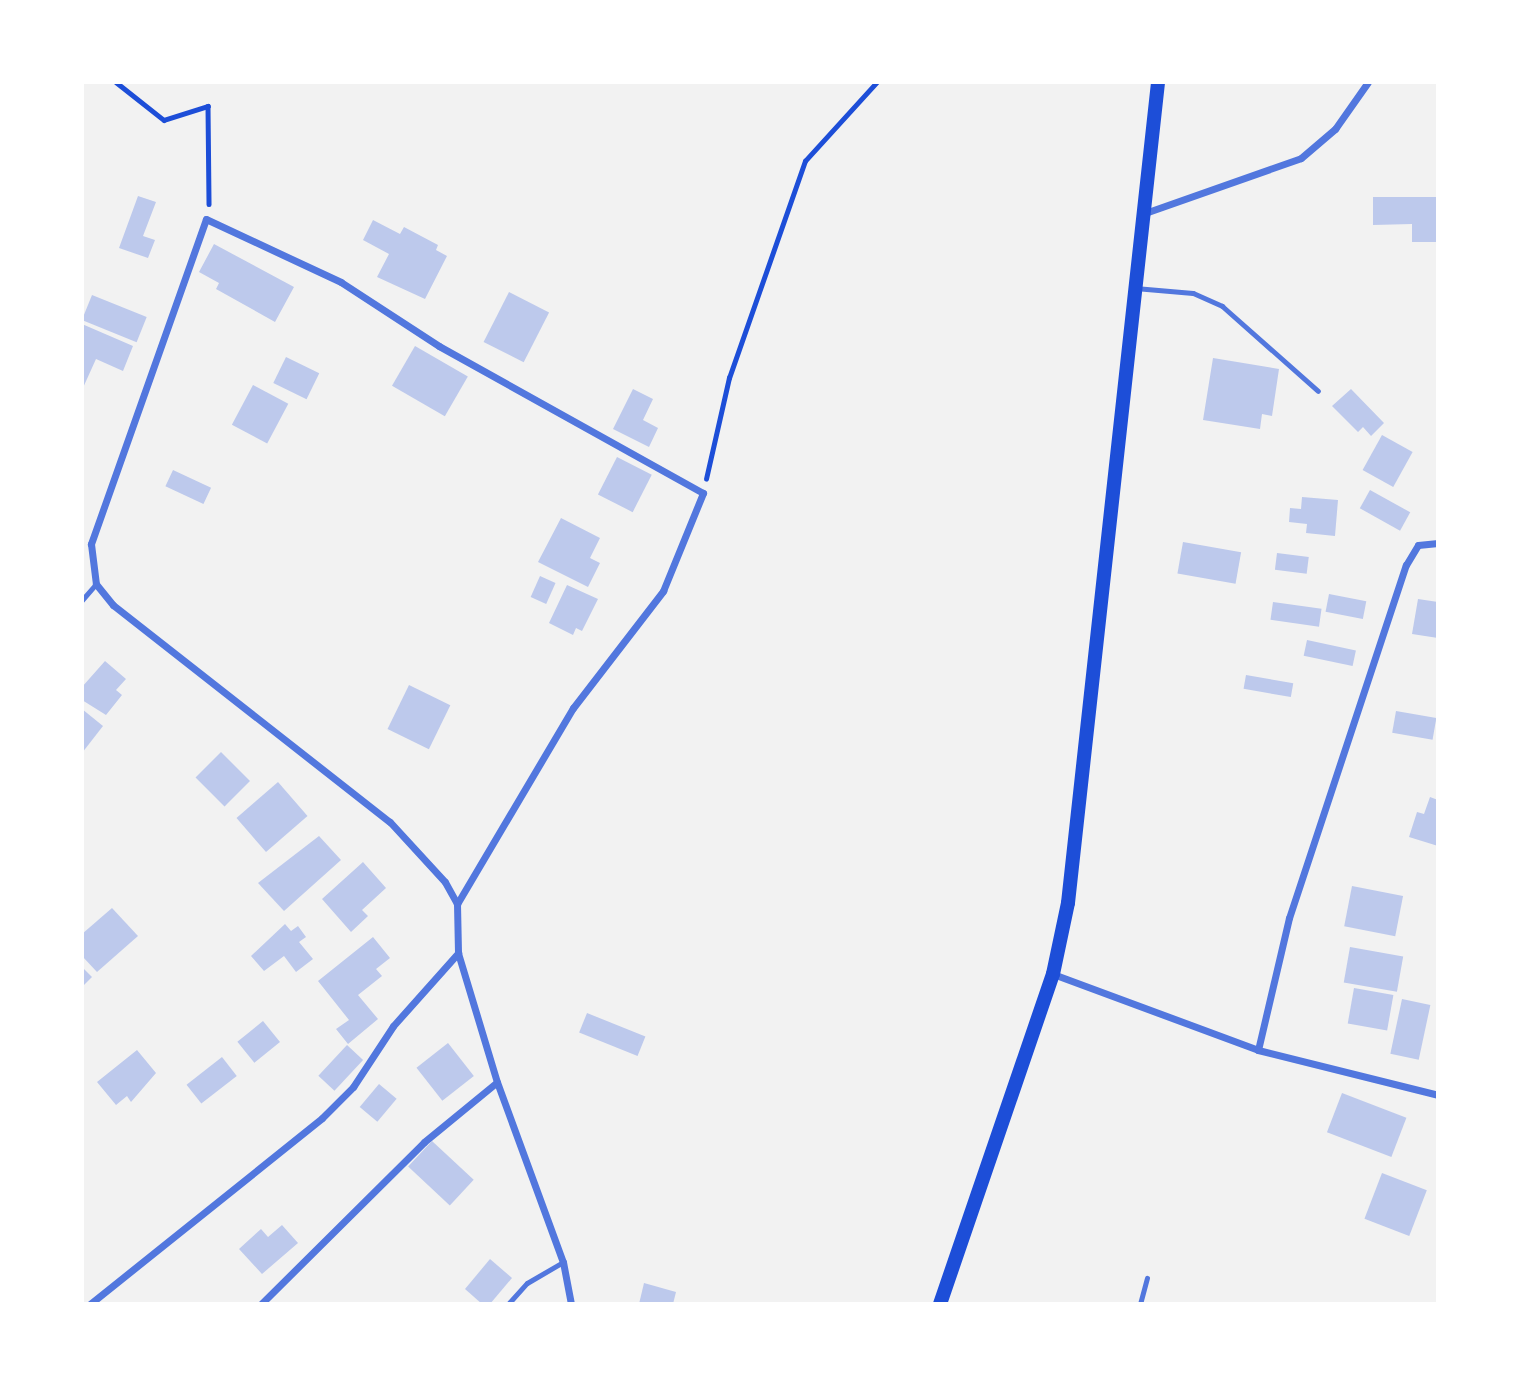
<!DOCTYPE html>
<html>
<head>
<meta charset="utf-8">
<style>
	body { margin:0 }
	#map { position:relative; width:1520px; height:1386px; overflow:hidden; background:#f2f2f2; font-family:"Work Sans",sans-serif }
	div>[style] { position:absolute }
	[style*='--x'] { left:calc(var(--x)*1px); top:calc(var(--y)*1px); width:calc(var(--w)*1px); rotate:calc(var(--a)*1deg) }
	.building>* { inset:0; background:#bdc9ec; transform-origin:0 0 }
	.path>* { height:4.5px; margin:-2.25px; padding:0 2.25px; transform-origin:2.25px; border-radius:2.25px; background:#1d4ed8 }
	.service>* { height:5px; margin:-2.5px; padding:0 2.5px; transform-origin:2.5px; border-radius:2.5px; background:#5277de }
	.minor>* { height:7px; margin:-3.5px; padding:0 3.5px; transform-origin:3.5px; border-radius:3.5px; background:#5277de }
	.secondary>* { height:14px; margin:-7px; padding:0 7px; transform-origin:7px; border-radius:7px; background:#1d4ed8 }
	span { translate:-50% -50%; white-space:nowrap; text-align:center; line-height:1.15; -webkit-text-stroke:5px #fff; paint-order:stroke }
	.frame { position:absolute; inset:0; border:84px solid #fff; pointer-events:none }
</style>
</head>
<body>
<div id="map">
	<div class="building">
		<div style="clip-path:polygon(138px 196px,156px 202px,143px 236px,155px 240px,148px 258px,119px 248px)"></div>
		<div style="clip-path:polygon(1373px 197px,1436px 197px,1436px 242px,1412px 242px,1412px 224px,1373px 225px)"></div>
		<div style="clip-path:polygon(373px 220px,400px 234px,404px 227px,438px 245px,436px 250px,447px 256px,425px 299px,377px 277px,389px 254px,363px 240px)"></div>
		<div style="clip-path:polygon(214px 244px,294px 287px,275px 322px,216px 289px,219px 283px,199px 272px)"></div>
		<div style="left:509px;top:292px;width:45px;height:56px;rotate:27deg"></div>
		<div style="left:92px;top:295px;width:59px;height:27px;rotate:22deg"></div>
		<div style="clip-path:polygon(82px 324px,133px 346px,123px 371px,96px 359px,82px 390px)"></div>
		<div style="left:415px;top:346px;width:61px;height:46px;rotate:30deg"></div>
		<div style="left:286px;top:357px;width:37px;height:29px;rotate:26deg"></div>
		<div style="clip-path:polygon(1213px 358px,1279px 369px,1272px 416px,1262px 414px,1260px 429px,1203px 420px)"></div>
		<div style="left:253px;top:385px;width:40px;height:45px;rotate:28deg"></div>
		<div style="clip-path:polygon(633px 389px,653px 399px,643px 420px,658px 428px,649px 447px,613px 429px)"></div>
		<div style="clip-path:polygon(1351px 389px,1384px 423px,1371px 436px,1363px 427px,1358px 432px,1332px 406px)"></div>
		<div style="left:1382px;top:435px;width:35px;height:40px;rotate:29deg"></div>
		<div style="left:617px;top:457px;width:39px;height:42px;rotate:27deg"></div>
		<div style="left:173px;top:470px;width:42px;height:18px;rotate:25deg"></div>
		<div style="left:1370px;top:490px;width:46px;height:21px;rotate:29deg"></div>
		<div style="clip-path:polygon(1302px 497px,1338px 500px,1335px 536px,1306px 533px,1307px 524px,1289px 522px,1290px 508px,1301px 509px)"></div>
		<div style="clip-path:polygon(561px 518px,600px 538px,590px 558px,600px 563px,588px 587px,538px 562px)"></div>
		<div style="left:1183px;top:542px;width:59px;height:32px;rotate:10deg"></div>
		<div style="left:1277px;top:553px;width:32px;height:17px;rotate:7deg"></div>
		<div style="left:540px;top:576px;width:17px;height:23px;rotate:24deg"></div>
		<div style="clip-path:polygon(567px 585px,598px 599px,582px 631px,576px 628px,573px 635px,549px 623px)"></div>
		<div style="left:1329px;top:594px;width:38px;height:18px;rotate:11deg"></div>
		<div style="clip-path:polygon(1418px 599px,1438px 602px,1438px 638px,1412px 634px)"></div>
		<div style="left:1273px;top:602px;width:49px;height:18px;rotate:8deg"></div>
		<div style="left:1307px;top:640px;width:50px;height:16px;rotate:12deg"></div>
		<div style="clip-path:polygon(105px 661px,126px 679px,116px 690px,122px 695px,106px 715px,82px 700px,82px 687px)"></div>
		<div style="left:1246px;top:675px;width:48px;height:14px;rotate:10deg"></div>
		<div style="left:409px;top:685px;width:46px;height:49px;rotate:26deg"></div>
		<div style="clip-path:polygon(82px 709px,103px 726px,82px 753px)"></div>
		<div style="left:1396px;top:711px;width:41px;height:22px;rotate:10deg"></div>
		<div style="left:221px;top:752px;width:41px;height:36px;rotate:45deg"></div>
		<div style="left:278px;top:782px;width:45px;height:55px;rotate:49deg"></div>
		<div style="clip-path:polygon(1430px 797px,1438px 800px,1438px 846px,1409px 837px,1417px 812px,1424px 814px)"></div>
		<div style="clip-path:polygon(319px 836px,341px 860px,284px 911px,258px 883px)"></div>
		<div style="clip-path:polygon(363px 862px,386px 888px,362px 910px,368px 916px,351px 932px,322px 899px)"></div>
		<div style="left:1352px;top:886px;width:52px;height:41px;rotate:11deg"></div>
		<div style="clip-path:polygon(112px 908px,138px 936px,97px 972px,82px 956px,82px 934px)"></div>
		<div style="clip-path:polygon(285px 924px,291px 931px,298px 926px,306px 937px,299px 942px,313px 959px,296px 972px,284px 956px,264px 971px,251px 956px)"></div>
		<div style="clip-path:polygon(373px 937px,390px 958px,376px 969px,382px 976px,358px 995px,378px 1019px,348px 1044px,336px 1029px,349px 1020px,318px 981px)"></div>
		<div style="left:1350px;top:947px;width:54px;height:36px;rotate:10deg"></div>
		<div style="clip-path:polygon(82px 967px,92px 977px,82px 987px)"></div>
		<div style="left:1354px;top:988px;width:40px;height:36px;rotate:10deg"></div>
		<div style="left:1402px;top:999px;width:29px;height:56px;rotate:12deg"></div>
		<div style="left:587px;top:1013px;width:63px;height:21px;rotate:22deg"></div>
		<div style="left:263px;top:1021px;width:27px;height:33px;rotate:51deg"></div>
		<div style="left:448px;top:1043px;width:42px;height:40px;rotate:52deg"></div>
		<div style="left:347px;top:1045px;width:22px;height:42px;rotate:43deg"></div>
		<div style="clip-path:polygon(137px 1050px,156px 1073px,131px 1102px,127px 1096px,116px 1105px,97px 1082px)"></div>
		<div style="left:222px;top:1057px;width:24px;height:45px;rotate:52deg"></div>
		<div style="left:379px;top:1084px;width:23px;height:30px;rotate:40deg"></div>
		<div style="left:1342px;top:1093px;width:69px;height:42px;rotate:21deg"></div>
		<div style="left:432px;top:1141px;width:57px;height:35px;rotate:43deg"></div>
		<div style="left:1382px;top:1173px;width:48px;height:49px;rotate:21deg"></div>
		<div style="clip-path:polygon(282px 1225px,298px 1243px,262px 1274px,239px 1249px,261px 1229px,268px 1237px)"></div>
		<div style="clip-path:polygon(490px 1259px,512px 1278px,490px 1304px,482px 1304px,465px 1289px)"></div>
		<div style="clip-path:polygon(644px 1283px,676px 1292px,673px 1304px,639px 1304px)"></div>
	</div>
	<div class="path">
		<div style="--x:116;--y:82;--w:61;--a:38.4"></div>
		<div style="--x:164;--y:120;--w:46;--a:-17.7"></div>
		<div style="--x:208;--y:106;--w:98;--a:89.4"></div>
		<div style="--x:706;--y:479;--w:104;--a:-77.2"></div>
		<div style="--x:729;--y:378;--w:230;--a:-70.7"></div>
		<div style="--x:805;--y:161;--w:107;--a:-47.7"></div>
	</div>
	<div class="service">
		<div style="--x:1135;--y:288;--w:58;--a:4.9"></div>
		<div style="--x:1193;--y:293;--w:32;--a:24"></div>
		<div style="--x:1222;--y:306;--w:128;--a:41.5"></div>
		<div style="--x:82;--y:600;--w:21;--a:-49"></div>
		<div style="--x:508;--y:1304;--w:28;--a:-48"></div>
		<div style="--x:527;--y:1283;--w:42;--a:-30.3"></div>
		<div style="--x:1140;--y:1304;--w:27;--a:-75"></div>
	</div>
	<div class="minor">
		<div style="--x:1145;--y:213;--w:165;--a:-19.4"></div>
		<div style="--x:1301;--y:158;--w:45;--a:-40.5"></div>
		<div style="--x:1335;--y:129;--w:57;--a:-54.9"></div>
		<div style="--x:457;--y:904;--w:228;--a:-59.4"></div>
		<div style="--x:573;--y:708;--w:148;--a:-52.4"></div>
		<div style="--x:663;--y:591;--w:106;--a:-67.8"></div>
		<div style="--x:703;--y:493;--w:302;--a:-150.9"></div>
		<div style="--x:439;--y:346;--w:117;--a:-146.9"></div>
		<div style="--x:341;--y:282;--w:149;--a:-155"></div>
		<div style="--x:206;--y:219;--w:345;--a:109.5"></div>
		<div style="--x:91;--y:544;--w:40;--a:82.9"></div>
		<div style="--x:96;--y:584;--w:27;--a:51"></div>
		<div style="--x:113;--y:605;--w:352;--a:38.1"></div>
		<div style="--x:390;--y:822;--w:81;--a:47.5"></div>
		<div style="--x:445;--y:882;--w:25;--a:61"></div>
		<div style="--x:457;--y:904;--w:49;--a:88.8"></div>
		<div style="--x:458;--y:953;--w:135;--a:73.2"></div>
		<div style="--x:497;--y:1082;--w:192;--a:69.9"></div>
		<div style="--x:563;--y:1262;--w:43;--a:79.2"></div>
		<div style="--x:1053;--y:974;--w:219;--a:20.3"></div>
		<div style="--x:1258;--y:1050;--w:186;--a:14"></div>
		<div style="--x:1258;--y:1050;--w:136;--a:-76.8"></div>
		<div style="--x:1289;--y:918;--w:372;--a:-71.7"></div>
		<div style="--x:1406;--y:565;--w:23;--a:-59"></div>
		<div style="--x:1418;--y:545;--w:20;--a:-6"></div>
		<div style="--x:90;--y:1304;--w:297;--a:-38.7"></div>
		<div style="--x:322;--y:1118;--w:44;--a:-45"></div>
		<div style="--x:353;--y:1087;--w:73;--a:-56.7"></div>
		<div style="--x:393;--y:1026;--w:98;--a:-48.3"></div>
		<div style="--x:261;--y:1304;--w:230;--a:-44.8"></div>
		<div style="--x:424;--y:1142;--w:94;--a:-39.4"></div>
	</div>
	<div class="secondary">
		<div style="--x:940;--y:1304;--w:349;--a:-71.1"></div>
		<div style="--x:1053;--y:974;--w:73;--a:-78.1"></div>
		<div style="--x:1068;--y:903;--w:826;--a:-83.74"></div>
	</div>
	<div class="frame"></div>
</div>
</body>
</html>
